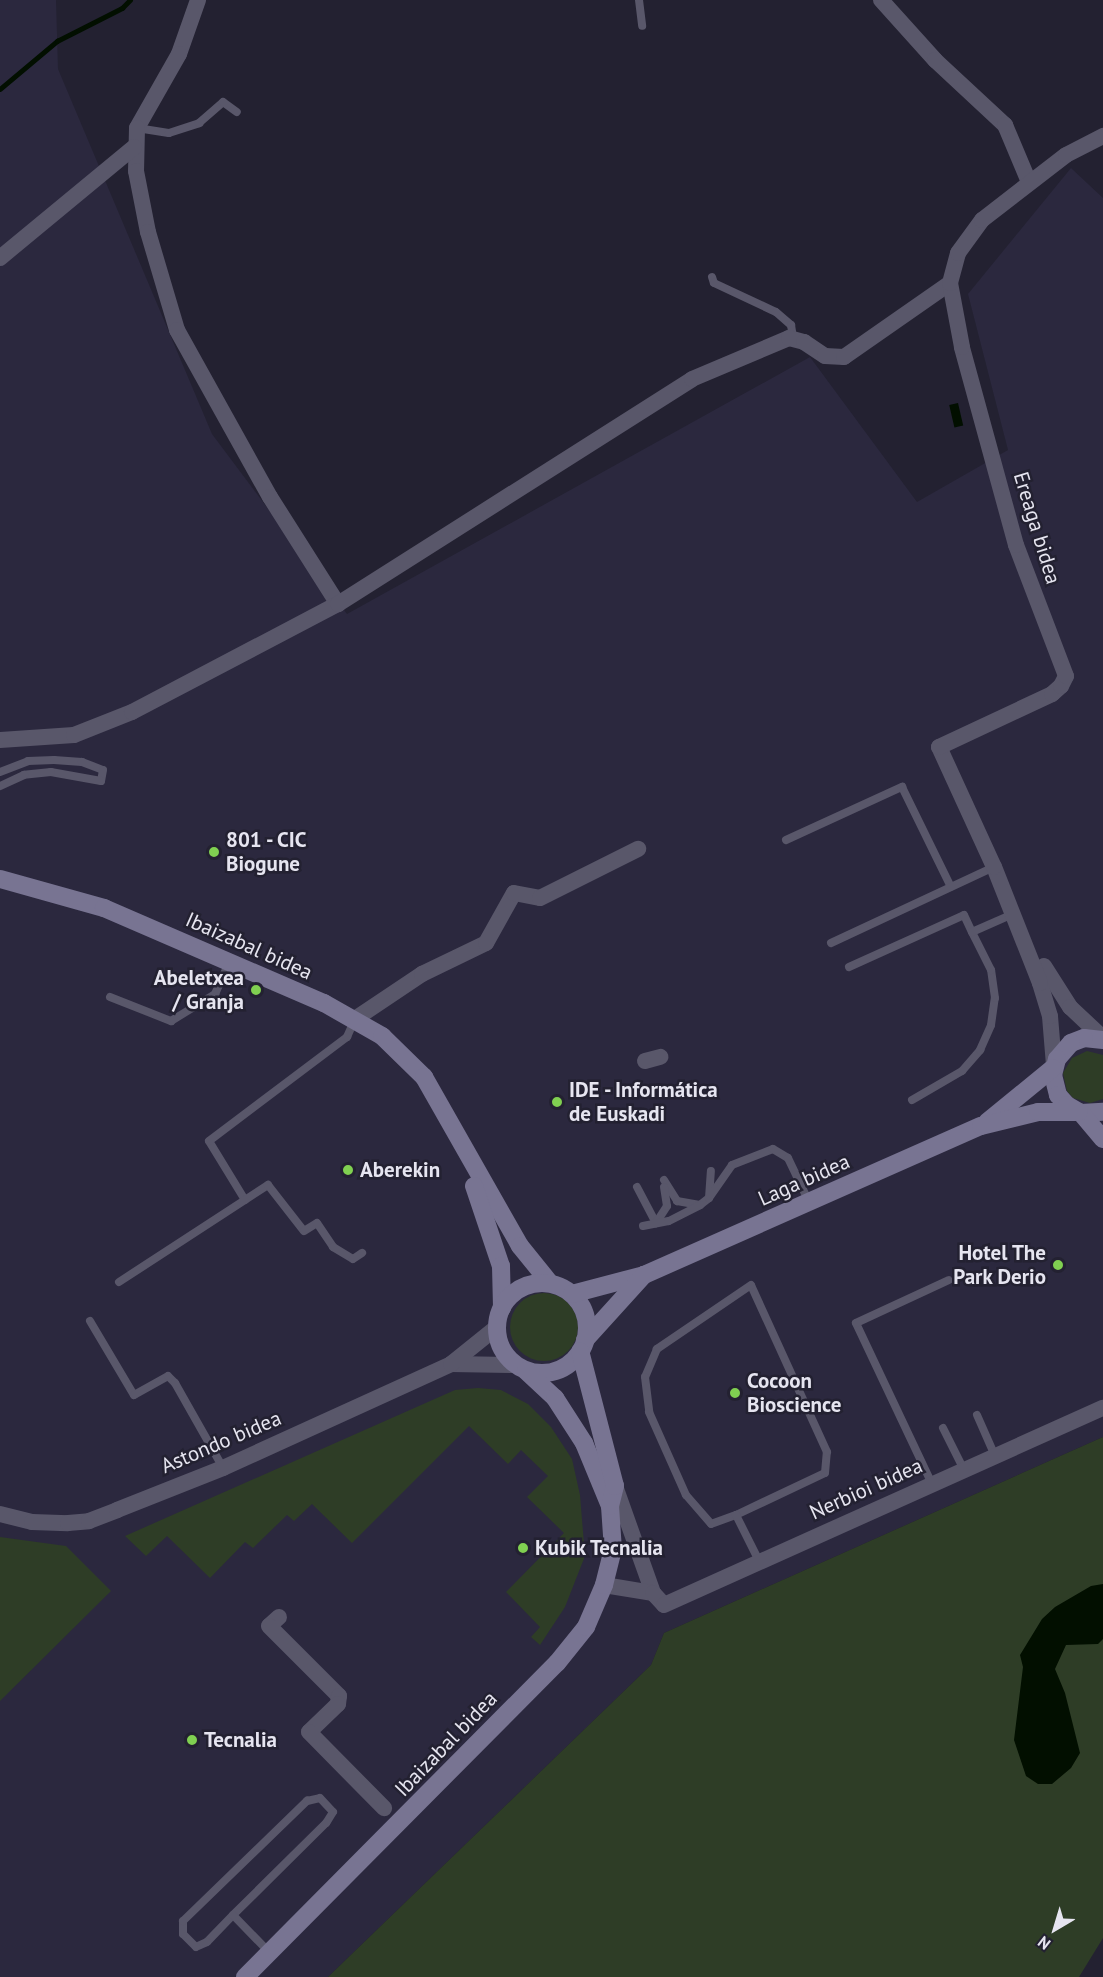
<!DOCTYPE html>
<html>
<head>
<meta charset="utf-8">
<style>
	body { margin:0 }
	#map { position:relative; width:1103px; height:1977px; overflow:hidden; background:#232131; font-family:"PT Sans",sans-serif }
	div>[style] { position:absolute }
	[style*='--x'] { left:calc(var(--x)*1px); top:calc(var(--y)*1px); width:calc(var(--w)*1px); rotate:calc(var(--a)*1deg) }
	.built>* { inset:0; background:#2b283e }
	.green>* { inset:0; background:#2e3d26 }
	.round { border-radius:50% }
	.water>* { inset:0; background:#020f00; transform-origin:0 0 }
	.stream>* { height:4.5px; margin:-2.25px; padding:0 2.25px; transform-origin:2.25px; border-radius:2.25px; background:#020f00 }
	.lane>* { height:8px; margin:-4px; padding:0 4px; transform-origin:4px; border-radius:4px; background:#59576a }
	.street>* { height:16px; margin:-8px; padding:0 8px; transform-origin:8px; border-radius:8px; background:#59576a }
	.secondary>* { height:18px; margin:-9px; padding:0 9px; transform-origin:9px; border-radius:9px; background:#787492 }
	.secondary>.ring { margin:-9px; padding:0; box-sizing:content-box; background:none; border:18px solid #787492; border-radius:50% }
	.dots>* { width:16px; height:16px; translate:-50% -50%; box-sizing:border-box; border:3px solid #232131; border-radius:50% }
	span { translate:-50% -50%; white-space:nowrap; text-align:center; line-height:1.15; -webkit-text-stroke:5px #232131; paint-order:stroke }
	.street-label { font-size:21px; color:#e6e5f0 }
	.poi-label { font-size:21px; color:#e6e5f0; font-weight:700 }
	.left { translate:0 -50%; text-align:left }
	.right { translate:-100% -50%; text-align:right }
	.north { position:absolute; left:1025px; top:1899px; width:60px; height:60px; -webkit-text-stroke:4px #232131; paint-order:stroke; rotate:218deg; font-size:16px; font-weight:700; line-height:24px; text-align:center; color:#e6e5f0 }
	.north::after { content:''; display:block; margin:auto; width:21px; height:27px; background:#e6e5f0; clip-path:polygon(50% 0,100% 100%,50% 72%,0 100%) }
</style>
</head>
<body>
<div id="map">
	<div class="built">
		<div style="clip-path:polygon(0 0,56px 0,58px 69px,212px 434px,347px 614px,810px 357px,917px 502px,1008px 450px,968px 294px,1071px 168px,1103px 198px,1103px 1437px,664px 1633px,651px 1665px,328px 1977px,0 1977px)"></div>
	</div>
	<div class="green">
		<div style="clip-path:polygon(1087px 1051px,1103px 1055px,1103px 1099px,1090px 1103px,1073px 1098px,1067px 1091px,1063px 1073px,1072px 1058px)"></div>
		<div class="round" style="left:510px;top:1293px;width:68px;height:68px"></div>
		<div style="clip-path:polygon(478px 1388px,501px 1390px,528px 1404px,551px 1427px,572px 1459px,580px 1495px,585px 1556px,565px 1607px,540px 1645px,531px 1637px,540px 1627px,506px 1592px,564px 1533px,527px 1497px,548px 1476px,521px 1450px,508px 1464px,469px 1426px,352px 1543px,312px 1504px,294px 1521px,287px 1515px,253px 1548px,245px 1542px,210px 1578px,167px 1536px,146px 1556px,125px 1536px,455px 1390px)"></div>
		<div style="clip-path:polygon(1103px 1437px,1103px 1938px,1079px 1977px,328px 1977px,651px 1665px,664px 1633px)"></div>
		<div style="clip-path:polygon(0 1537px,66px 1546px,111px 1591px,0 1701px)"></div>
	</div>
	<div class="water">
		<div style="left:958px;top:403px;width:23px;height:9px;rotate:77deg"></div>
		<div style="clip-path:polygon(1103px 1584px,1103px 1639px,1098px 1644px,1066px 1645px,1055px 1669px,1065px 1693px,1080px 1753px,1071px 1768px,1052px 1784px,1038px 1784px,1026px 1776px,1014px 1740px,1023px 1667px,1020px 1655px,1042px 1619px,1055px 1607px,1091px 1586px)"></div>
	</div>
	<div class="stream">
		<div style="--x:0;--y:89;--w:75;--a:-40.1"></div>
		<div style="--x:57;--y:41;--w:73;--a:-26.9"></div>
		<div style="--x:122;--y:8;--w:11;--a:-45"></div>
	</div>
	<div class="lane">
		<div style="--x:639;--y:0;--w:26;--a:83"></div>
		<div style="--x:137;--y:128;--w:32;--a:9"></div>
		<div style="--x:169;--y:133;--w:32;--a:-18"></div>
		<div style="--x:199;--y:123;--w:32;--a:-41"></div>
		<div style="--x:223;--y:102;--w:17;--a:36"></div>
		<div style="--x:712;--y:277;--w:6;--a:72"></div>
		<div style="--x:714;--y:283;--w:68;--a:25.1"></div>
		<div style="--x:776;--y:312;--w:20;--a:41"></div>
		<div style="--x:791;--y:325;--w:13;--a:81"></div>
		<div style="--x:0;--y:772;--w:30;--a:-21"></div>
		<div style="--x:28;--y:761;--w:26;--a:-2"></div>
		<div style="--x:54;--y:760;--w:28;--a:4"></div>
		<div style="--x:82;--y:762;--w:22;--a:21"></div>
		<div style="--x:103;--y:770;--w:11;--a:100"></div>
		<div style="--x:101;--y:781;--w:51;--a:-169.8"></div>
		<div style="--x:51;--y:772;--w:27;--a:174"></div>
		<div style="--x:24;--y:775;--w:26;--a:155"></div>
		<div style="--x:786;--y:840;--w:128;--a:-24.6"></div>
		<div style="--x:902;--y:787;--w:111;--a:63.9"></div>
		<div style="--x:831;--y:943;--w:180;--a:-25"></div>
		<div style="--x:849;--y:967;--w:126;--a:-24.3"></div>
		<div style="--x:964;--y:915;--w:19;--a:65"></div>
		<div style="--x:110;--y:997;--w:66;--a:21.5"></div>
		<div style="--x:171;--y:1021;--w:52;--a:-31.5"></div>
		<div style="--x:215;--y:994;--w:35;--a:-66"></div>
		<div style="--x:912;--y:1100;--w:58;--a:-30.1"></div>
		<div style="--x:962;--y:1071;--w:28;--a:-49"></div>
		<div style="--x:980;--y:1050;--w:27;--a:-66"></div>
		<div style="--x:991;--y:1025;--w:27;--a:-82"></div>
		<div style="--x:995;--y:998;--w:28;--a:-98"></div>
		<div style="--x:991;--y:970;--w:42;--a:-116.6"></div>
		<div style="--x:972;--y:932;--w:45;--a:-23.7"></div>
		<div style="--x:664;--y:1180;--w:25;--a:58"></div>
		<div style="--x:677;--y:1201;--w:23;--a:10"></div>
		<div style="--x:700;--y:1205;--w:11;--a:-38"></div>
		<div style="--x:709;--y:1198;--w:27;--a:-86"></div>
		<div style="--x:637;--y:1187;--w:41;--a:62.2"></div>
		<div style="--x:709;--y:1198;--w:40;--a:-55.1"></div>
		<div style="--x:732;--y:1165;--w:44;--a:-21.3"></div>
		<div style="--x:773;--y:1149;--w:17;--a:31"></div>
		<div style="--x:788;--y:1158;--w:49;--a:64.5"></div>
		<div style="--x:245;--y:1200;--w:69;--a:-121.4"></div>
		<div style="--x:209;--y:1141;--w:173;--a:-37"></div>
		<div style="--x:347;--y:1037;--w:20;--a:-66"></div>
		<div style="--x:656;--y:1223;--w:20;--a:-57"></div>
		<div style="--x:667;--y:1206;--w:19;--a:-99"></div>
		<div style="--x:643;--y:1226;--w:26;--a:-11"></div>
		<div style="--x:669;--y:1221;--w:35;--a:-27"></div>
		<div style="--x:119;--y:1282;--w:178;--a:-33.1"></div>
		<div style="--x:268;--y:1185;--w:58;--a:52"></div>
		<div style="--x:304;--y:1231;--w:15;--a:-32"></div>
		<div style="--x:317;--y:1223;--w:29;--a:56"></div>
		<div style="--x:333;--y:1247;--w:23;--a:31"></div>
		<div style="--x:353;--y:1259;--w:11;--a:-34"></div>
		<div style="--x:90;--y:1321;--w:86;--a:59.3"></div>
		<div style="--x:134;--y:1395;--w:39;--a:-29"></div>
		<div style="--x:168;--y:1376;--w:10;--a:45"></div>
		<div style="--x:175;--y:1383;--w:98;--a:60.5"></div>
		<div style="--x:977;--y:1415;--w:45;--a:66.3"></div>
		<div style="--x:943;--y:1428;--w:47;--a:63.4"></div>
		<div style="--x:932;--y:1484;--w:178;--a:-115.3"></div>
		<div style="--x:856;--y:1323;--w:102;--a:-24.8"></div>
		<div style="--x:736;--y:1515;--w:98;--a:-25.3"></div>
		<div style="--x:825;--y:1473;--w:21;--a:-85"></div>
		<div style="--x:827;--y:1452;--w:183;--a:-114.5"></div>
		<div style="--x:751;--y:1285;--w:114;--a:145.8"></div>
		<div style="--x:657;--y:1349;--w:30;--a:113"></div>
		<div style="--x:645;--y:1377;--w:35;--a:83"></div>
		<div style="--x:649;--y:1412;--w:91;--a:66"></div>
		<div style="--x:686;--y:1495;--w:38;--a:49"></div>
		<div style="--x:711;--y:1524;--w:27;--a:-20"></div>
		<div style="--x:736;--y:1515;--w:51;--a:63.4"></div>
		<div style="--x:233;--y:1915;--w:37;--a:134"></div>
		<div style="--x:207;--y:1942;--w:12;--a:156"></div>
		<div style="--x:196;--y:1947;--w:18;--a:-135"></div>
		<div style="--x:183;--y:1934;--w:13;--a:-90"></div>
		<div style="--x:183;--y:1921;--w:173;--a:-44.1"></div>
		<div style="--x:307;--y:1801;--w:13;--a:-13"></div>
		<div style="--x:320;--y:1798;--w:19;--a:47"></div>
		<div style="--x:333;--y:1812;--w:13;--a:122"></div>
		<div style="--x:326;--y:1823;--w:131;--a:135.3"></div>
		<div style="--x:233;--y:1915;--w:52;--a:45.8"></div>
	</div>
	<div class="street">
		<div style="--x:198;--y:0;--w:57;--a:109.4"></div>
		<div style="--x:179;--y:54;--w:85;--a:119.6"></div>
		<div style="--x:137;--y:128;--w:43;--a:91.3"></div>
		<div style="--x:136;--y:171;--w:62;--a:78.9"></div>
		<div style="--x:148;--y:232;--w:102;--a:73.5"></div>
		<div style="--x:177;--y:330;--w:191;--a:60.9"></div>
		<div style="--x:270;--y:497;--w:127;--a:57.6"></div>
		<div style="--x:881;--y:0;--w:81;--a:48"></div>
		<div style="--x:935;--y:60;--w:96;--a:42.9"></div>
		<div style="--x:1005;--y:125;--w:62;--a:67.2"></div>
		<div style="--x:0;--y:258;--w:174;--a:-39.6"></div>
		<div style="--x:0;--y:740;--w:74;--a:-3.9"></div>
		<div style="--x:74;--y:735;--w:62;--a:-21.6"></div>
		<div style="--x:132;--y:712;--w:233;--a:-27.7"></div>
		<div style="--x:338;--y:604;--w:419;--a:-32.4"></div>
		<div style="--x:692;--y:379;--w:105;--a:-22.9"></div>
		<div style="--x:789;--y:338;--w:16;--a:15"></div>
		<div style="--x:804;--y:342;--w:25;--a:34"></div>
		<div style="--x:825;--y:356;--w:19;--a:3"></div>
		<div style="--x:844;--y:357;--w:129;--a:-34.9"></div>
		<div style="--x:1044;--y:966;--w:49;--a:57.6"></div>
		<div style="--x:1070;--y:1007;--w:45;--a:43.2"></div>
		<div style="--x:355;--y:1019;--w:81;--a:-33.9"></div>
		<div style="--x:422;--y:974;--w:71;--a:-25.8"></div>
		<div style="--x:486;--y:943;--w:57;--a:-60.8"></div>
		<div style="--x:514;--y:893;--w:26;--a:11"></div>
		<div style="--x:540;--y:898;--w:110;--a:-26.6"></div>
		<div style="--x:645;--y:1061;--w:16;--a:-15"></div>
		<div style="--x:1054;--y:1065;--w:49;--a:-94.7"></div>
		<div style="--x:1050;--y:1016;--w:34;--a:-107"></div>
		<div style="--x:1040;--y:983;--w:125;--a:-111.6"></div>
		<div style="--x:994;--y:867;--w:132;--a:-114.6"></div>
		<div style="--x:939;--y:747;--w:125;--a:-25.1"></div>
		<div style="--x:1052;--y:694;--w:12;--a:-42"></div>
		<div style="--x:1061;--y:686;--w:11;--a:-63"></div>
		<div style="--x:1066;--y:676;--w:140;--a:-110.9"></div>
		<div style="--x:1016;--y:545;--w:205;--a:-105.3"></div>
		<div style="--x:962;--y:347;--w:65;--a:-100.6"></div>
		<div style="--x:950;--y:283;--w:31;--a:-75"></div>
		<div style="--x:958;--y:253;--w:41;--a:-54"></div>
		<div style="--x:982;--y:220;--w:106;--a:-37.7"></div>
		<div style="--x:1066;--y:155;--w:42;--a:-27.2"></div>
		<div style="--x:451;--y:1364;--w:64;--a:0.9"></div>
		<div style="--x:615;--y:1486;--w:114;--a:70.4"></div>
		<div style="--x:0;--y:1514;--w:33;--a:14"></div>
		<div style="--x:32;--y:1522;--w:36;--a:2"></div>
		<div style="--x:68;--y:1523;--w:21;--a:-5"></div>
		<div style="--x:89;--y:1521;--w:30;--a:-21"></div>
		<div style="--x:117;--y:1510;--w:114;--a:-21.6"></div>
		<div style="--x:223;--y:1468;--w:251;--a:-24.5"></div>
		<div style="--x:451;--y:1364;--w:59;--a:-38.8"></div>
		<div style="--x:604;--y:1585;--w:50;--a:9.3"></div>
		<div style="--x:653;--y:1593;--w:16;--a:47"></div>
		<div style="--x:664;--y:1605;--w:481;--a:-24.2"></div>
		<div style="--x:279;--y:1617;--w:13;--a:138"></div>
		<div style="--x:269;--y:1626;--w:99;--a:45"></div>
		<div style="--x:339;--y:1696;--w:8;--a:97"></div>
		<div style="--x:338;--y:1704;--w:40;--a:136"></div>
		<div style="--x:309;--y:1732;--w:107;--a:45.4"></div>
	</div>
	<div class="secondary">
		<div style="--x:0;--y:879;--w:108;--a:15.6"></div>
		<div style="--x:104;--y:908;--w:240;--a:23.4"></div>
		<div style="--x:324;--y:1003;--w:67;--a:29.6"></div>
		<div style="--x:382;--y:1036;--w:59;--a:44.3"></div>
		<div style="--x:424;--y:1077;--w:194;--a:60.4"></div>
		<div style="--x:520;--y:1246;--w:48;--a:51"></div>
		<div style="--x:1103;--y:1040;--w:19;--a:-174"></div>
		<div style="--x:1084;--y:1038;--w:14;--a:159"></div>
		<div style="--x:1071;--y:1043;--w:21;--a:131"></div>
		<div style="--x:1057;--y:1059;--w:16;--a:104"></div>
		<div style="--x:1053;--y:1075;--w:21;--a:76"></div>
		<div style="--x:1058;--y:1095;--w:13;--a:48"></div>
		<div style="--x:1067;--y:1105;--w:16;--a:30"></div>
		<div style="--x:1081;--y:1113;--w:22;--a:-3"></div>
		<div style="--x:1081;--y:1113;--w:34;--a:50"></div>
		<div style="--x:987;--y:1122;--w:85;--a:-39.3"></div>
		<div style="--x:474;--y:1186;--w:84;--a:71.4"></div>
		<div style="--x:501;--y:1266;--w:42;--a:88.6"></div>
		<div class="ring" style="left:497px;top:1283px;width:72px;height:72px"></div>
		<div style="--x:572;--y:1294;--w:74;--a:-14.8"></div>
		<div style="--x:644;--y:1275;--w:368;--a:-23.9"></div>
		<div style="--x:981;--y:1126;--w:59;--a:-13.8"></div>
		<div style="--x:1038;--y:1112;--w:41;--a:0"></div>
		<div style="--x:585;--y:1340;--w:88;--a:-47.8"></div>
		<div style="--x:526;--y:1371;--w:40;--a:43"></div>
		<div style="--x:555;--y:1398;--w:54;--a:57.2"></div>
		<div style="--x:584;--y:1443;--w:68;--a:67.6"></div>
		<div style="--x:245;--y:1977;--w:443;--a:-45.2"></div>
		<div style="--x:557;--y:1663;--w:46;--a:-51.1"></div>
		<div style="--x:586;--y:1627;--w:46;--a:-66.8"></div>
		<div style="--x:604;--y:1585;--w:36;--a:-76"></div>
		<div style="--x:613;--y:1550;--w:44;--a:-93.9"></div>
		<div style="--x:610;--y:1506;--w:21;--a:-76"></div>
		<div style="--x:615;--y:1486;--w:139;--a:-104.5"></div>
	</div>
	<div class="dots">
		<div style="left:214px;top:852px;background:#80d051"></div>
		<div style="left:256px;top:990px;background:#80d051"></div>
		<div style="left:557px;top:1102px;background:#80d051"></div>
		<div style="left:348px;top:1170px;background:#80d051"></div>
		<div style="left:1058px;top:1265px;background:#80d051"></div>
		<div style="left:735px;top:1393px;background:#80d051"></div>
		<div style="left:523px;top:1548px;background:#80d051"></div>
		<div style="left:192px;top:1740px;background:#80d051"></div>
	</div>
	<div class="street-label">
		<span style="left:1037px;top:528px;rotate:73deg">Ereaga bidea</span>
		<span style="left:249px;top:946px;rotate:24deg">Ibaizabal bidea</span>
		<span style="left:804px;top:1180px;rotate:-24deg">Laga bidea</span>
		<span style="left:221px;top:1442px;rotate:-23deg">Astondo bidea</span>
		<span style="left:866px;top:1489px;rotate:-24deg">Nerbioi bidea</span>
		<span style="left:446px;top:1744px;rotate:-46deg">Ibaizabal bidea</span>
	</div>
	<div class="poi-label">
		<span class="left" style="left:226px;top:852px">801 - CIC<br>Biogune</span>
		<span class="right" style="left:244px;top:990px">Abeletxea<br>/ Granja</span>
		<span class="left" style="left:569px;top:1102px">IDE - Informática<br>de Euskadi</span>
		<span class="left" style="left:360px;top:1170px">Aberekin</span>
		<span class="right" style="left:1046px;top:1265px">Hotel The<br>Park Derio</span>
		<span class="left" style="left:747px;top:1393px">Cocoon<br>Bioscience</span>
		<span class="left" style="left:535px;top:1548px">Kubik Tecnalia</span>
		<span class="left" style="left:204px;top:1740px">Tecnalia</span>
	</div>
	<div class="north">N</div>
</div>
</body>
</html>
